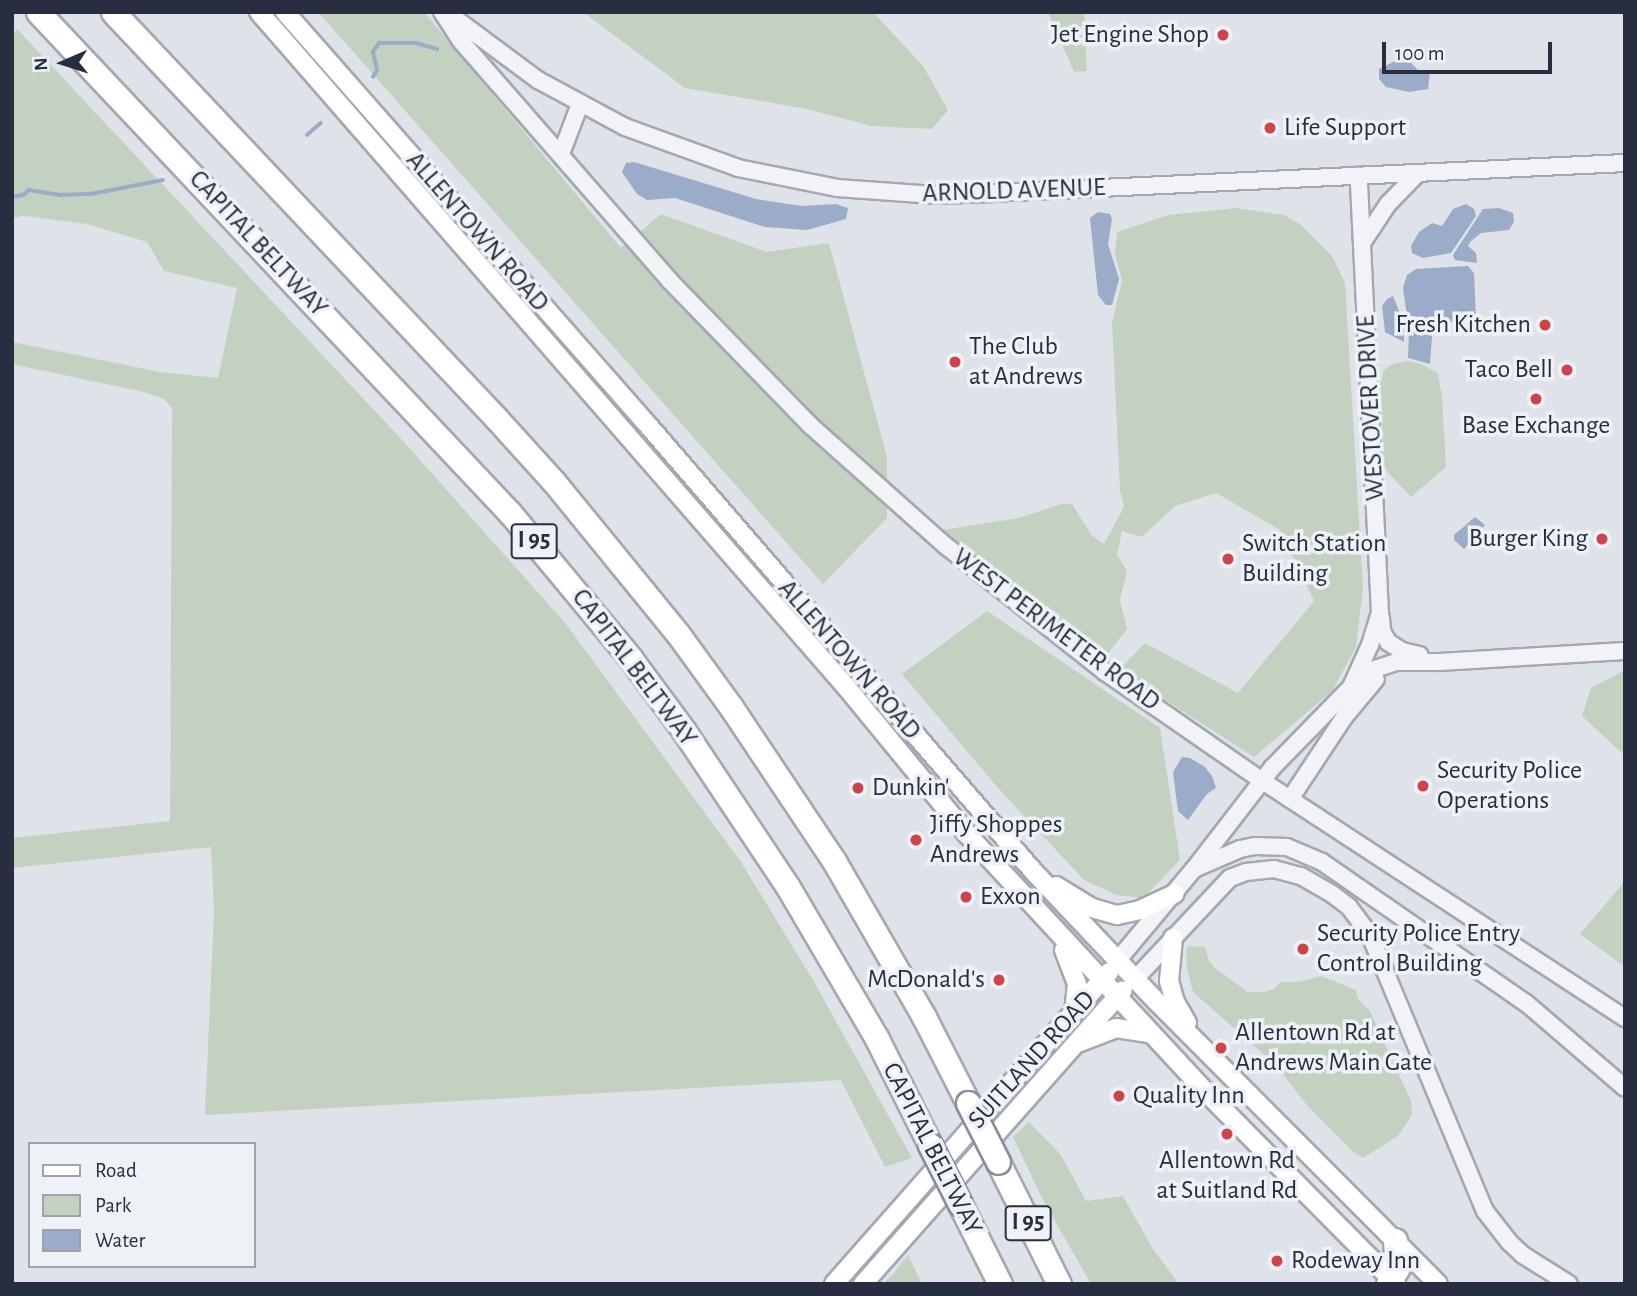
<!DOCTYPE html>
<html>
<head>
<meta charset="utf-8">
<style>
	body { margin:0 }
	#map { position:relative; width:1637px; height:1296px; overflow:hidden; background:#dfe2e8; font-family:"Alegreya Sans",sans-serif }
	div>[style] { position:absolute }
	[style*='--x'] { left:calc(var(--x)*1px); top:calc(var(--y)*1px); width:calc(var(--w)*1px); rotate:calc(var(--a)*1deg) }
	.green>* { inset:0; background:#c3d2c0 }
	.water>* { inset:0; background:#9aacc8 }
	.stream>* { height:3.5px; margin:-1.75px; padding:0 1.75px; transform-origin:1.75px; border-radius:1.75px; background:#9aacc8 }
	.roads { filter:drop-shadow(2px 0 #a4a8b2) drop-shadow(-2px 0 #a4a8b2) drop-shadow(0 2px #a4a8b2) drop-shadow(0 -2px #a4a8b2) }
	.tertiary>* { height:16px; margin:-8px; padding:0 8px; transform-origin:8px; border-radius:8px; background:#f2f3f7 }
	.secondary>* { height:18px; margin:-9px; padding:0 9px; transform-origin:9px; border-radius:9px; background:#fff }
	.motorway>* { height:23px; margin:-11.5px; padding:0 11.5px; transform-origin:11.5px; border-radius:11.5px; background:#fff }
	.bridges { filter:drop-shadow(2px 0 #868e9f) drop-shadow(-2px 0 #868e9f) drop-shadow(0 2px #868e9f) drop-shadow(0 -2px #868e9f) }
	.motorway-bridge>* { height:23px; margin:-11.5px; padding:0 11.5px; transform-origin:11.5px; border-radius:11.5px; background:#fff }
	.dots>* { width:19px; height:19px; translate:-50% -50%; box-sizing:border-box; border:4px solid #eef1f6; border-radius:50% }
	span { translate:-50% -50%; white-space:nowrap; text-align:center; line-height:1.15; -webkit-text-stroke:7px #eef1f6; paint-order:stroke }
	.shield-label span { padding:2px 5px; background:#eef1f6; border:2px solid; border-radius:5px; -webkit-text-stroke-width:0 }
	.shield-label { font-size:24px; color:#282e3f; font-weight:700 }
	.poi-label { font-size:26px; color:#282e3f }
	.right { translate:-100% -50%; text-align:right }
	.left { translate:0 -50%; text-align:left }
	.street-label { font-size:26px; color:#282e3f }
	.frame { position:absolute; inset:0; border:14px solid #282e3f; pointer-events:none }
	.legend { position:absolute; left:28px; top:1142px; width:228px; height:126px; box-sizing:border-box; background:#eef1f6; border:2px solid #9fa3ad; margin:0; padding:9px 12px; list-style:none; font-size:21px; color:#282e3f }
	.legend li { display:flex; align-items:center; gap:14px; height:35px }
	.legend b { width:35px; border:2px solid #9fa3ad }
	.north { position:absolute; left:28px; top:28px; width:70px; height:70px; -webkit-text-stroke:5px #eef1f6; paint-order:stroke; rotate:267deg; font-size:19px; font-weight:700; line-height:28px; text-align:center; color:#282e3f }
	.north::after { content:''; display:block; margin:auto; width:24px; height:32px; background:#282e3f; clip-path:polygon(50% 0,100% 100%,50% 72%,0 100%) }
	.scale { position:absolute; left:1382px; top:42px; width:170px; height:32px; box-sizing:border-box; border:4px solid #282e3f; border-top:0; padding-left:9px; font-size:21px; line-height:24px; white-space:nowrap; color:#282e3f; -webkit-text-stroke:5px #eef1f6; paint-order:stroke }
</style>
</head>
<body>
<div id="map">
	<div class="green">
		<div style="clip-path:polygon(318px 12px,424px 12px,621px 248px,661px 214px,767px 252px,829px 243px,887px 457px,887px 518px,823px 584px)"></div>
		<div style="clip-path:polygon(583px 12px,873px 12px,923px 66px,948px 110px,932px 129px,871px 126px,807px 109px,685px 88px)"></div>
		<div style="clip-path:polygon(1048px 12px,1084px 12px,1087px 71px,1074px 72px)"></div>
		<div style="clip-path:polygon(17px 29px,404px 442px,566px 624px,741px 862px,813px 980px,912px 1158px,885px 1167px,841px 1080px,205px 1115px,214px 912px,211px 847px,12px 868px,12px 838px,170px 821px,172px 408px,164px 399px,144px 392px,12px 364px,12px 342px,160px 372px,218px 378px,237px 288px,164px 271px,147px 242px,87px 224px,23px 216px,12px 218px,12px 37px)"></div>
		<div style="clip-path:polygon(1237px 208px,1284px 215px,1300px 224px,1332px 256px,1345px 283px,1363px 588px,1356px 647px,1332px 691px,1254px 757px,1119px 670px,1145px 643px,1238px 693px,1314px 601px,1280px 530px,1216px 493px,1175px 506px,1142px 537px,1122px 531px,1117px 555px,1127px 571px,1120px 600px,1127px 629px,1102px 661px,941px 530px,1019px 518px,1061px 504px,1072px 504px,1092px 536px,1104px 544px,1124px 507px,1120px 490px,1112px 323px,1122px 281px,1115px 254px,1117px 232px,1168px 215px)"></div>
		<div style="clip-path:polygon(1407px 361px,1421px 364px,1438px 373px,1442px 397px,1446px 467px,1411px 497px,1384px 468px,1380px 384px,1384px 370px,1392px 364px)"></div>
		<div style="clip-path:polygon(987px 611px,1160px 728px,1180px 860px,1143px 898px,1116px 895px,1084px 880px,998px 788px,902px 674px)"></div>
		<div style="clip-path:polygon(1625px 670px,1625px 756px,1582px 716px,1591px 688px)"></div>
		<div style="clip-path:polygon(1625px 881px,1625px 967px,1580px 934px)"></div>
		<div style="clip-path:polygon(1189px 946px,1205px 947px,1209px 961px,1215px 968px,1248px 992px,1264px 992px,1274px 989px,1281px 982px,1299px 982px,1321px 976px,1356px 990px,1358px 999px,1370px 1011px,1411px 1101px,1412px 1115px,1398px 1136px,1363px 1158px,1352px 1151px,1306px 1104px,1276px 1065px,1193px 992px,1187px 969px,1186px 949px)"></div>
		<div style="clip-path:polygon(1029px 1122px,1061px 1155px,1086px 1201px,1123px 1196px,1153px 1249px,1179px 1284px,1091px 1284px,1042px 1198px,1013px 1137px)"></div>
		<div style="clip-path:polygon(908px 1255px,922px 1284px,883px 1284px,893px 1274px)"></div>
	</div>
	<div class="water">
		<div style="clip-path:polygon(1393px 62px,1411px 63px,1420px 72px,1430px 73px,1428px 89px,1409px 92px,1386px 87px,1379px 79px,1379px 69px)"></div>
		<div style="clip-path:polygon(634px 162px,756px 199px,802px 206px,836px 204px,848px 208px,846px 219px,807px 230px,765px 227px,675px 198px,647px 200px,637px 194px,622px 172px,626px 163px)"></div>
		<div style="clip-path:polygon(1466px 204px,1474px 209px,1476px 216px,1451px 253px,1423px 258px,1412px 253px,1411px 246px,1419px 232px,1432px 223px,1442px 226px,1453px 209px)"></div>
		<div style="clip-path:polygon(1499px 208px,1513px 213px,1514px 222px,1509px 230px,1481px 233px,1471px 241px,1468px 246px,1476px 253px,1477px 263px,1455px 260px,1453px 255px,1483px 209px)"></div>
		<div style="clip-path:polygon(1098px 212px,1110px 214px,1112px 219px,1108px 244px,1119px 279px,1112px 305px,1106px 305px,1098px 295px,1090px 218px)"></div>
		<div style="clip-path:polygon(1468px 266px,1474px 273px,1476px 319px,1433px 324px,1430px 364px,1408px 358px,1409px 331px,1403px 288px,1407px 275px,1416px 269px)"></div>
		<div style="clip-path:polygon(1393px 296px,1404px 323px,1404px 342px,1385px 332px,1382px 306px,1387px 299px)"></div>
		<div style="clip-path:polygon(1475px 517px,1485px 525px,1464px 549px,1454px 540px,1454px 535px)"></div>
		<div style="clip-path:polygon(1182px 757px,1190px 758px,1205px 767px,1212px 776px,1216px 788px,1207px 794px,1188px 820px,1178px 811px,1173px 772px)"></div>
	</div>
	<div class="stream">
		<div style="--x:373;--y:77;--w:8;--a:-60"></div>
		<div style="--x:377;--y:70;--w:18;--a:-103"></div>
		<div style="--x:373;--y:52;--w:11;--a:-56"></div>
		<div style="--x:379;--y:43;--w:37;--a:0"></div>
		<div style="--x:416;--y:43;--w:22;--a:16"></div>
		<div style="--x:307;--y:135;--w:18;--a:-41"></div>
		<div style="--x:12;--y:197;--w:11;--a:-10"></div>
		<div style="--x:23;--y:195;--w:8;--a:-40"></div>
		<div style="--x:29;--y:190;--w:30;--a:9"></div>
		<div style="--x:59;--y:195;--w:32;--a:-2"></div>
		<div style="--x:91;--y:194;--w:73;--a:-11"></div>
	</div>
	<div class="roads">
		<div class="tertiary">
			<div style="--x:442;--y:12;--w:33;--a:57"></div>
			<div style="--x:460;--y:40;--w:320;--a:48.9"></div>
			<div style="--x:670;--y:281;--w:201;--a:45.8"></div>
			<div style="--x:810;--y:425;--w:182;--a:41.7"></div>
			<div style="--x:946;--y:546;--w:203;--a:38.4"></div>
			<div style="--x:1105;--y:672;--w:190;--a:34.7"></div>
			<div style="--x:1261;--y:780;--w:435;--a:33.2"></div>
			<div style="--x:449;--y:14;--w:111;--a:36.6"></div>
			<div style="--x:538;--y:80;--w:99;--a:28.4"></div>
			<div style="--x:625;--y:127;--w:120;--a:19.9"></div>
			<div style="--x:738;--y:168;--w:101;--a:11.4"></div>
			<div style="--x:837;--y:188;--w:98;--a:4.1"></div>
			<div style="--x:935;--y:195;--w:61;--a:-1.9"></div>
			<div style="--x:996;--y:193;--w:630;--a:-2.73"></div>
			<div style="--x:561;--y:154;--w:53;--a:-69.2"></div>
			<div style="--x:1362;--y:243;--w:47;--a:-56.3"></div>
			<div style="--x:1388;--y:204;--w:43;--a:-45.9"></div>
			<div style="--x:1381;--y:617;--w:14;--a:86"></div>
			<div style="--x:1382;--y:631;--w:13;--a:61"></div>
			<div style="--x:1388;--y:642;--w:17;--a:33"></div>
			<div style="--x:1402;--y:651;--w:18;--a:13"></div>
			<div style="--x:1353;--y:686;--w:28;--a:-38"></div>
			<div style="--x:1375;--y:669;--w:22;--a:-18"></div>
			<div style="--x:1396;--y:662;--w:43;--a:0"></div>
			<div style="--x:1439;--y:662;--w:186;--a:-3.4"></div>
			<div style="--x:1290;--y:799;--w:100;--a:-56.5"></div>
			<div style="--x:1345;--y:716;--w:48;--a:-50"></div>
			<div style="--x:1194;--y:869;--w:128;--a:-52.3"></div>
			<div style="--x:1272;--y:768;--w:113;--a:-45.7"></div>
			<div style="--x:1351;--y:687;--w:46;--a:-65.7"></div>
			<div style="--x:1370;--y:645;--w:34;--a:-73"></div>
			<div style="--x:1380;--y:613;--w:438;--a:-92.8"></div>
			<div style="--x:1117;--y:961;--w:120;--a:-50.1"></div>
			<div style="--x:1194;--y:869;--w:50;--a:-23.5"></div>
			<div style="--x:1240;--y:849;--w:16;--a:-11"></div>
			<div style="--x:1256;--y:846;--w:31;--a:2"></div>
			<div style="--x:1287;--y:847;--w:38;--a:23"></div>
			<div style="--x:1322;--y:862;--w:248;--a:34.7"></div>
			<div style="--x:1526;--y:1003;--w:130;--a:40.6"></div>
			<div style="--x:1135;--y:979;--w:139;--a:-46.8"></div>
			<div style="--x:1230;--y:878;--w:17;--a:-21"></div>
			<div style="--x:1246;--y:872;--w:28;--a:-6"></div>
			<div style="--x:1274;--y:869;--w:28;--a:15"></div>
			<div style="--x:1301;--y:876;--w:36;--a:30"></div>
			<div style="--x:1332;--y:894;--w:21;--a:37"></div>
			<div style="--x:1349;--y:907;--w:35;--a:53"></div>
			<div style="--x:1370;--y:935;--w:299;--a:67.4"></div>
			<div style="--x:1485;--y:1211;--w:39;--a:52"></div>
			<div style="--x:1509;--y:1242;--w:19;--a:43"></div>
			<div style="--x:1523;--y:1255;--w:54;--a:32.2"></div>
		</div>
		<div class="secondary">
			<div style="--x:259;--y:12;--w:896;--a:48.98"></div>
			<div style="--x:847;--y:688;--w:189;--a:50.6"></div>
			<div style="--x:967;--y:834;--w:343;--a:47.2"></div>
			<div style="--x:1200;--y:1086;--w:279;--a:45.3"></div>
			<div style="--x:285;--y:12;--w:548;--a:48.7"></div>
			<div style="--x:647;--y:424;--w:592;--a:49.18"></div>
			<div style="--x:1034;--y:872;--w:179;--a:46.6"></div>
			<div style="--x:1157;--y:1002;--w:398;--a:45.1"></div>
			<div style="--x:1056;--y:886;--w:42;--a:31.4"></div>
			<div style="--x:1092;--y:908;--w:26;--a:16"></div>
			<div style="--x:1117;--y:915;--w:24;--a:-12"></div>
			<div style="--x:1140;--y:910;--w:38;--a:-25"></div>
			<div style="--x:1173;--y:938;--w:43;--a:95.3"></div>
			<div style="--x:1169;--y:981;--w:22;--a:74"></div>
			<div style="--x:1175;--y:1002;--w:24;--a:60"></div>
			<div style="--x:1064;--y:950;--w:36;--a:69"></div>
			<div style="--x:1077;--y:984;--w:29;--a:96"></div>
			<div style="--x:1080;--y:1042;--w:39;--a:-21"></div>
			<div style="--x:1116;--y:1028;--w:36;--a:9"></div>
			<div style="--x:834;--y:1284;--w:416;--a:-48.6"></div>
			<div style="--x:863;--y:1284;--w:392;--a:-48.5"></div>
		</div>
		<div class="motorway">
			<div style="--x:38;--y:12;--w:688;--a:46.71"></div>
			<div style="--x:510;--y:513;--w:190;--a:50.3"></div>
			<div style="--x:631;--y:659;--w:89;--a:53.6"></div>
			<div style="--x:684;--y:731;--w:187;--a:56.3"></div>
			<div style="--x:788;--y:887;--w:176;--a:59.6"></div>
			<div style="--x:877;--y:1039;--w:119;--a:63.4"></div>
			<div style="--x:113;--y:12;--w:558;--a:46.67"></div>
			<div style="--x:496;--y:418;--w:86;--a:47.8"></div>
			<div style="--x:554;--y:482;--w:196;--a:50.8"></div>
			<div style="--x:678;--y:634;--w:90;--a:54"></div>
			<div style="--x:731;--y:707;--w:185;--a:56.2"></div>
			<div style="--x:834;--y:861;--w:180;--a:60"></div>
			<div style="--x:924;--y:1017;--w:97;--a:62.9"></div>
			<div style="--x:998;--y:1162;--w:136;--a:63.4"></div>
			<div style="--x:960;--y:1204;--w:89;--a:63.4"></div>
			<div style="--x:1388;--y:1284;--w:17;--a:-59"></div>
			<div style="--x:1397;--y:1269;--w:29;--a:-94"></div>
		</div>
	</div>
	<div class="bridges">
		<div class="motorway-bridge">
			<div style="--x:968;--y:1103;--w:66;--a:63"></div>
			<div style="--x:930;--y:1145;--w:66;--a:63"></div>
		</div>
	</div>
	<div class="dots">
		<div style="left:1223px;top:35px;background:#ce444c"></div>
		<div style="left:1270px;top:128px;background:#ce444c"></div>
		<div style="left:1545px;top:325px;background:#ce444c"></div>
		<div style="left:955px;top:362px;background:#ce444c"></div>
		<div style="left:1567px;top:370px;background:#ce444c"></div>
		<div style="left:1536px;top:399px;background:#ce444c"></div>
		<div style="left:1602px;top:539px;background:#ce444c"></div>
		<div style="left:1228px;top:559px;background:#ce444c"></div>
		<div style="left:1423px;top:786px;background:#ce444c"></div>
		<div style="left:858px;top:788px;background:#ce444c"></div>
		<div style="left:916px;top:840px;background:#ce444c"></div>
		<div style="left:966px;top:897px;background:#ce444c"></div>
		<div style="left:1303px;top:949px;background:#ce444c"></div>
		<div style="left:999px;top:980px;background:#ce444c"></div>
		<div style="left:1221px;top:1048px;background:#ce444c"></div>
		<div style="left:1119px;top:1096px;background:#ce444c"></div>
		<div style="left:1227px;top:1134px;background:#ce444c"></div>
		<div style="left:1277px;top:1261px;background:#ce444c"></div>
	</div>
	<div class="shield-label">
		<span style="left:534px;top:541px">I 95</span>
		<span style="left:1028px;top:1223px">I 95</span>
	</div>
	<div class="poi-label">
		<span class="right" style="left:1209px;top:35px">Jet Engine Shop</span>
		<span class="left" style="left:1284px;top:128px">Life Support</span>
		<span class="right" style="left:1531px;top:325px">Fresh Kitchen</span>
		<span class="left" style="left:969px;top:362px">The Club<br>at Andrews</span>
		<span class="right" style="left:1553px;top:370px">Taco Bell</span>
		<span style="left:1536px;top:426px">Base Exchange</span>
		<span class="right" style="left:1588px;top:539px">Burger King</span>
		<span class="left" style="left:1242px;top:559px">Switch Station<br>Building</span>
		<span class="left" style="left:1437px;top:786px">Security Police<br>Operations</span>
		<span class="left" style="left:872px;top:788px">Dunkin'</span>
		<span class="left" style="left:930px;top:840px">Jiffy Shoppes<br>Andrews</span>
		<span class="left" style="left:980px;top:897px">Exxon</span>
		<span class="left" style="left:1317px;top:949px">Security Police Entry<br>Control Building</span>
		<span class="right" style="left:985px;top:980px">McDonald's</span>
		<span class="left" style="left:1235px;top:1048px">Allentown Rd at<br>Andrews Main Gate</span>
		<span class="left" style="left:1133px;top:1096px">Quality Inn</span>
		<span style="left:1227px;top:1176px">Allentown Rd<br>at Suitland Rd</span>
		<span class="left" style="left:1291px;top:1261px">Rodeway Inn</span>
	</div>
	<div class="street-label">
		<span style="left:1014px;top:191px;rotate:-2deg">ARNOLD AVENUE</span>
		<span style="left:477px;top:232px;rotate:49deg">ALLENTOWN ROAD</span>
		<span style="left:258px;top:244px;rotate:47deg">CAPITAL BELTWAY</span>
		<span style="left:1371px;top:408px;rotate:-93deg">WESTOVER DRIVE</span>
		<span style="left:1056px;top:630px;rotate:37deg">WEST PERIMETER ROAD</span>
		<span style="left:849px;top:660px;rotate:49deg">ALLENTOWN ROAD</span>
		<span style="left:634px;top:668px;rotate:53deg">CAPITAL BELTWAY</span>
		<span style="left:1032px;top:1060px;rotate:-48deg">SUITLAND ROAD</span>
		<span style="left:932px;top:1149px;rotate:63deg">CAPITAL BELTWAY</span>
	</div>
	<div class="frame"></div>
	<ul class="legend">
	<li><b style="height:9px;background:#fff"></b>Road</li>
	<li><b style="height:19px;background:#c3d2c0"></b>Park</li>
	<li><b style="height:19px;background:#9aacc8"></b>Water</li>
	</ul>
	<div class="north">N</div>
	<div class="scale">100 m</div>
</div>
</body>
</html>
